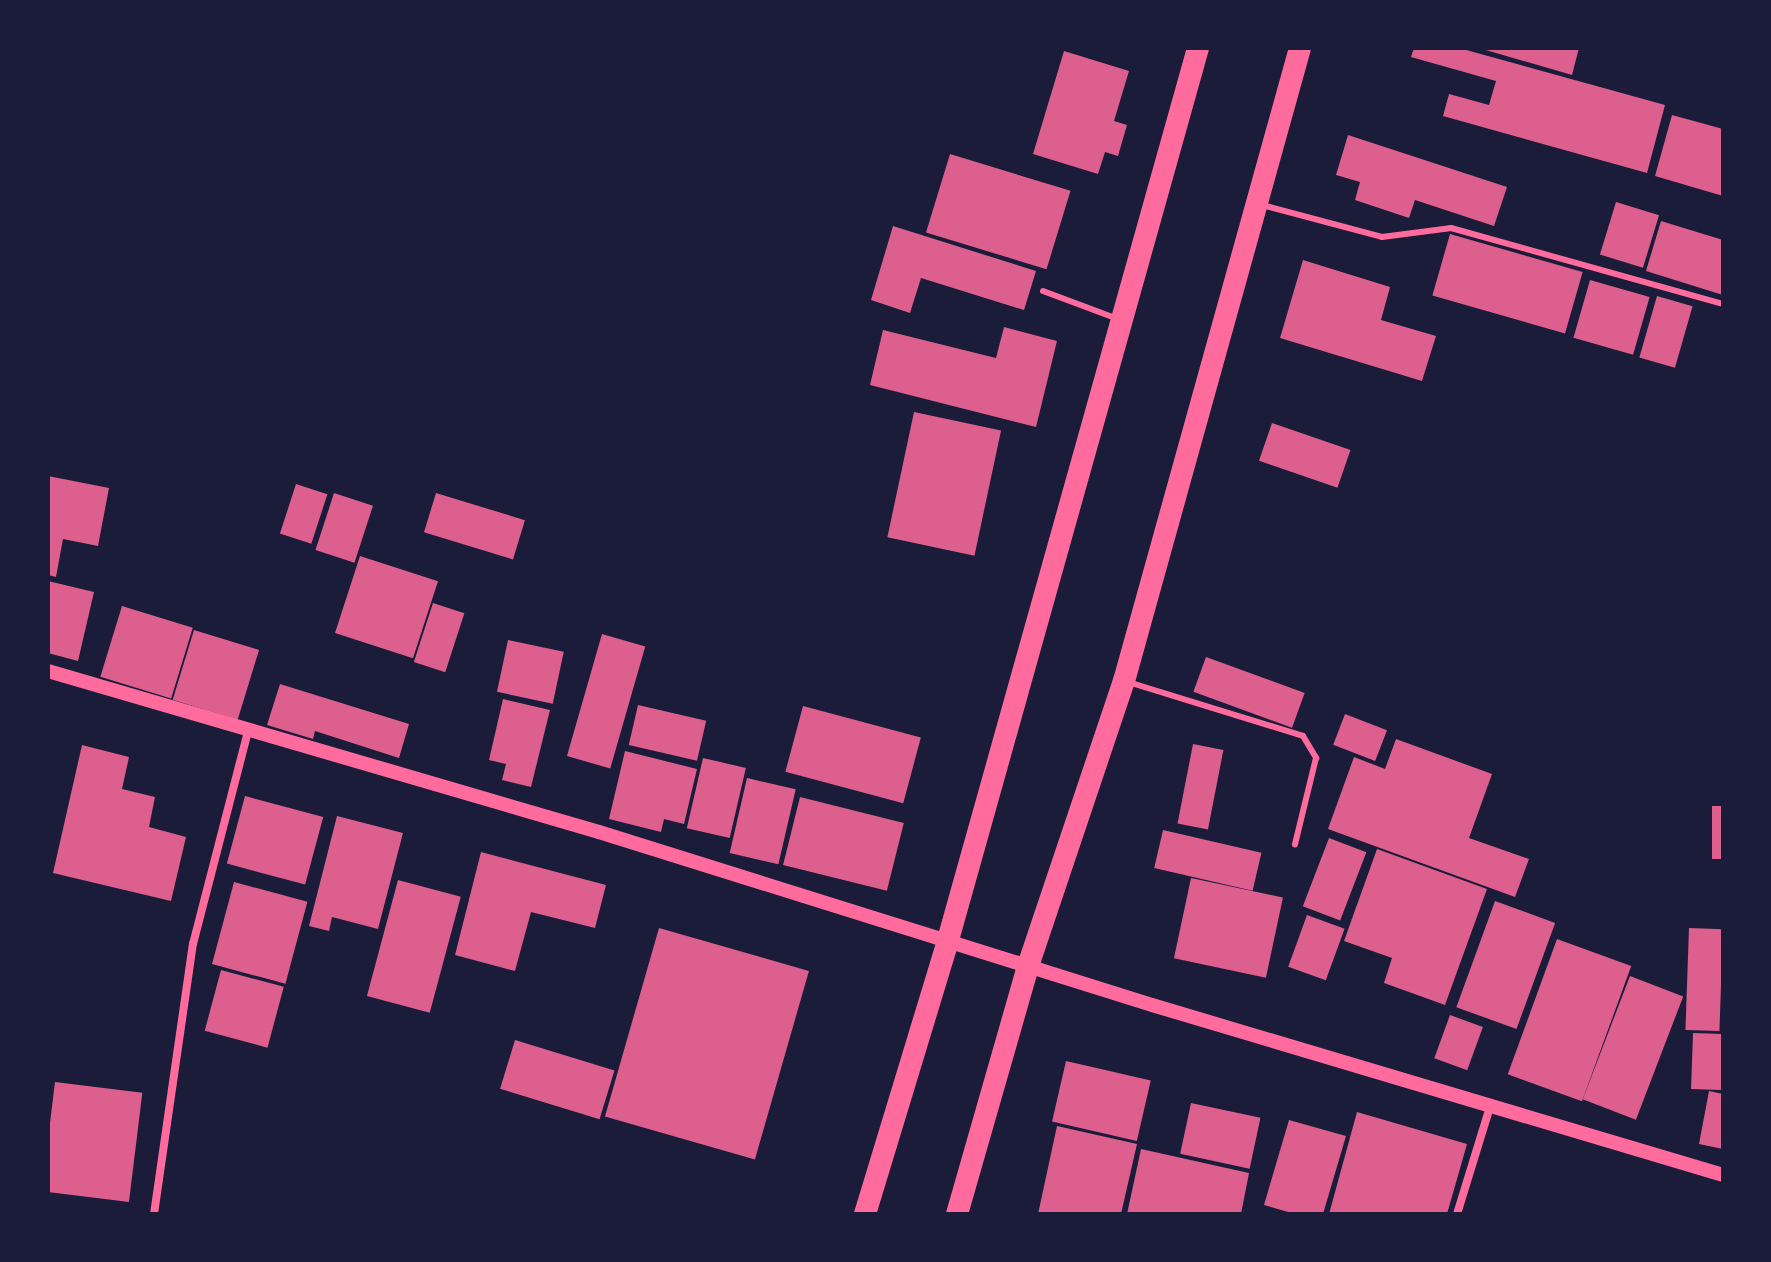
<!DOCTYPE html>
<html>
<head>
<meta charset="utf-8">
<style>
	body { margin:0 }
	#map { position:relative; width:1771px; height:1262px; overflow:hidden; background:#1b1b3a; font-family:"Work Sans",sans-serif }
	div>[style] { position:absolute }
	[style*='--x'] { left:calc(var(--x)*1px); top:calc(var(--y)*1px); width:calc(var(--w)*1px); rotate:calc(var(--a)*1deg) }
	.building>* { inset:0; background:#dd5f8e; transform-origin:0 0 }
	.service>* { height:6px; margin:-3px; padding:0 3px; transform-origin:3px; border-radius:3px; background:#ff6b9d }
	.minor>* { height:8px; margin:-4px; padding:0 4px; transform-origin:4px; border-radius:4px; background:#ff6b9d }
	.tertiary>* { height:14px; margin:-7px; padding:0 7px; transform-origin:7px; border-radius:7px; background:#ff6b9d }
	.trunk>* { height:22px; margin:-11px; padding:0 11px; transform-origin:11px; border-radius:11px; background:#ff6b9d }
	span { translate:-50% -50%; white-space:nowrap; text-align:center; line-height:1.15; -webkit-text-stroke:6px #1b1b3a; paint-order:stroke }
	.frame { position:absolute; inset:0; border:50px solid #1b1b3a; pointer-events:none }
</style>
</head>
<body>
<div id="map">
	<div class="building">
		<div style="clip-path:polygon(1414px 48px,1459px 48px,1665px 105px,1647px 173px,1443px 116px,1449px 94px,1489px 105px,1496px 81px,1411px 57px)"></div>
		<div style="clip-path:polygon(1479px 48px,1579px 48px,1572px 75px)"></div>
		<div style="clip-path:polygon(1064px 51px,1129px 71px,1114px 121px,1127px 125px,1118px 156px,1105px 152px,1098px 174px,1033px 154px)"></div>
		<div style="clip-path:polygon(1672px 115px,1723px 129px,1723px 196px,1655px 176px)"></div>
		<div style="clip-path:polygon(1348px 135px,1507px 187px,1494px 226px,1415px 200px,1409px 218px,1355px 200px,1360px 182px,1336px 175px)"></div>
		<div style="left:950px;top:154px;width:126px;height:82px;rotate:17deg"></div>
		<div style="left:1616px;top:202px;width:45px;height:55px;rotate:17deg"></div>
		<div style="clip-path:polygon(1661px 221px,1723px 240px,1723px 295px,1646px 271px)"></div>
		<div style="clip-path:polygon(893px 226px,1036px 271px,1024px 310px,921px 278px,910px 313px,871px 300px)"></div>
		<div style="left:1450px;top:234px;width:138px;height:64px;rotate:16deg"></div>
		<div style="clip-path:polygon(1303px 260px,1390px 287px,1381px 320px,1436px 336px,1422px 381px,1280px 338px)"></div>
		<div style="left:1590px;top:280px;width:62px;height:60px;rotate:16deg"></div>
		<div style="left:1657px;top:296px;width:37px;height:64px;rotate:16deg"></div>
		<div style="clip-path:polygon(1004px 327px,1057px 341px,1036px 427px,870px 385px,883px 330px,996px 358px)"></div>
		<div style="left:914px;top:412px;width:89px;height:128px;rotate:12deg"></div>
		<div style="left:1272px;top:423px;width:83px;height:40px;rotate:19deg"></div>
		<div style="clip-path:polygon(48px 476px,109px 488px,98px 546px,63px 539px,56px 577px,48px 575px)"></div>
		<div style="left:296px;top:484px;width:33px;height:52px;rotate:18deg"></div>
		<div style="left:334px;top:493px;width:41px;height:60px;rotate:18deg"></div>
		<div style="left:436px;top:493px;width:93px;height:41px;rotate:17deg"></div>
		<div style="left:360px;top:556px;width:82px;height:81px;rotate:18deg"></div>
		<div style="clip-path:polygon(48px 581px,94px 592px,78px 661px,48px 653px)"></div>
		<div style="left:433px;top:603px;width:33px;height:62px;rotate:18deg"></div>
		<div style="left:122px;top:606px;width:74px;height:74px;rotate:17deg"></div>
		<div style="left:194px;top:630px;width:68px;height:73px;rotate:17deg"></div>
		<div style="left:602px;top:634px;width:45px;height:127px;rotate:16deg"></div>
		<div style="left:508px;top:640px;width:57px;height:53px;rotate:12deg"></div>
		<div style="left:1206px;top:657px;width:105px;height:37px;rotate:20deg"></div>
		<div style="clip-path:polygon(280px 684px,409px 724px,399px 758px,315px 731px,313px 739px,267px 725px)"></div>
		<div style="clip-path:polygon(503px 699px,550px 710px,531px 787px,502px 780px,506px 764px,489px 760px)"></div>
		<div style="left:638px;top:705px;width:70px;height:41px;rotate:13deg"></div>
		<div style="left:803px;top:706px;width:122px;height:68px;rotate:15deg"></div>
		<div style="left:1345px;top:714px;width:45px;height:33px;rotate:21deg"></div>
		<div style="clip-path:polygon(1396px 739px,1492px 774px,1469px 838px,1529px 859px,1515px 897px,1328px 829px,1354px 757px,1385px 769px)"></div>
		<div style="left:1193px;top:744px;width:31px;height:81px;rotate:11deg"></div>
		<div style="clip-path:polygon(82px 745px,129px 757px,122px 789px,155px 797px,149px 827px,186px 837px,171px 901px,53px 873px)"></div>
		<div style="clip-path:polygon(625px 751px,697px 769px,684px 824px,664px 819px,661px 832px,609px 819px)"></div>
		<div style="left:703px;top:758px;width:44px;height:72px;rotate:13deg"></div>
		<div style="left:747px;top:778px;width:50px;height:77px;rotate:13deg"></div>
		<div style="left:245px;top:796px;width:81px;height:70px;rotate:15deg"></div>
		<div style="left:800px;top:797px;width:107px;height:70px;rotate:14deg"></div>
		<div style="left:1723px;top:806px;width:53px;height:11px;rotate:90deg"></div>
		<div style="clip-path:polygon(337px 816px,403px 833px,378px 929px,332px 917px,329px 931px,309px 926px)"></div>
		<div style="left:1163px;top:830px;width:101px;height:39px;rotate:13deg"></div>
		<div style="left:1329px;top:838px;width:40px;height:73px;rotate:21deg"></div>
		<div style="clip-path:polygon(1377px 849px,1487px 889px,1445px 1005px,1384px 983px,1392px 958px,1344px 941px)"></div>
		<div style="clip-path:polygon(481px 852px,606px 885px,595px 928px,531px 912px,515px 971px,455px 955px)"></div>
		<div style="left:1191px;top:878px;width:94px;height:82px;rotate:12deg"></div>
		<div style="left:398px;top:880px;width:65px;height:120px;rotate:15deg"></div>
		<div style="left:234px;top:882px;width:76px;height:85px;rotate:15deg"></div>
		<div style="left:1495px;top:901px;width:64px;height:113px;rotate:20deg"></div>
		<div style="left:1307px;top:915px;width:40px;height:55px;rotate:20deg"></div>
		<div style="left:659px;top:928px;width:156px;height:196px;rotate:16deg"></div>
		<div style="left:1689px;top:928px;width:34px;height:102px;rotate:2deg"></div>
		<div style="left:1557px;top:939px;width:79px;height:144px;rotate:20deg"></div>
		<div style="left:221px;top:970px;width:65px;height:63px;rotate:15deg"></div>
		<div style="left:1630px;top:976px;width:57px;height:132px;rotate:21deg"></div>
		<div style="left:1450px;top:1015px;width:35px;height:46px;rotate:20deg"></div>
		<div style="left:1693px;top:1033px;width:30px;height:56px;rotate:2deg"></div>
		<div style="left:515px;top:1040px;width:104px;height:51px;rotate:17deg"></div>
		<div style="left:1066px;top:1061px;width:87px;height:62px;rotate:13deg"></div>
		<div style="left:55px;top:1082px;width:88px;height:110px;rotate:7deg"></div>
		<div style="clip-path:polygon(1709px 1091px,1723px 1094px,1723px 1149px,1699px 1144px)"></div>
		<div style="left:1191px;top:1103px;width:71px;height:52px;rotate:12deg"></div>
		<div style="clip-path:polygon(1357px 1112px,1467px 1144px,1447px 1214px,1329px 1214px)"></div>
		<div style="clip-path:polygon(1289px 1120px,1346px 1136px,1323px 1214px,1295px 1214px,1264px 1205px)"></div>
		<div style="clip-path:polygon(1057px 1126px,1137px 1144px,1121px 1214px,1038px 1214px)"></div>
		<div style="clip-path:polygon(1141px 1149px,1249px 1173px,1241px 1214px,1127px 1214px)"></div>
	</div>
	<div class="service">
		<div style="--x:1262;--y:205;--w:124;--a:14.9"></div>
		<div style="--x:1382;--y:237;--w:70;--a:-7.4"></div>
		<div style="--x:1451;--y:228;--w:282;--a:15.6"></div>
		<div style="--x:1043;--y:291;--w:80;--a:20.5"></div>
		<div style="--x:1128;--y:682;--w:183;--a:17.1"></div>
		<div style="--x:1303;--y:736;--w:26;--a:59"></div>
		<div style="--x:1316;--y:758;--w:89;--a:103.7"></div>
	</div>
	<div class="minor">
		<div style="--x:154;--y:1214;--w:273;--a:-81.8"></div>
		<div style="--x:193;--y:944;--w:219;--a:-75.5"></div>
		<div style="--x:1457;--y:1214;--w:112;--a:-72.9"></div>
	</div>
	<div class="tertiary">
		<div style="--x:48;--y:671;--w:574;--a:16.29"></div>
		<div style="--x:599;--y:832;--w:579;--a:17.37"></div>
		<div style="--x:1152;--y:1005;--w:596;--a:16.58"></div>
	</div>
	<div class="trunk">
		<div style="--x:865;--y:1214;--w:286;--a:-73.1"></div>
		<div style="--x:948;--y:940;--w:926;--a:-74.34"></div>
		<div style="--x:957;--y:1214;--w:261;--a:-74"></div>
		<div style="--x:1029;--y:963;--w:298;--a:-71.4"></div>
		<div style="--x:1124;--y:681;--w:657;--a:-74.46"></div>
	</div>
	<div class="frame"></div>
</div>
</body>
</html>
